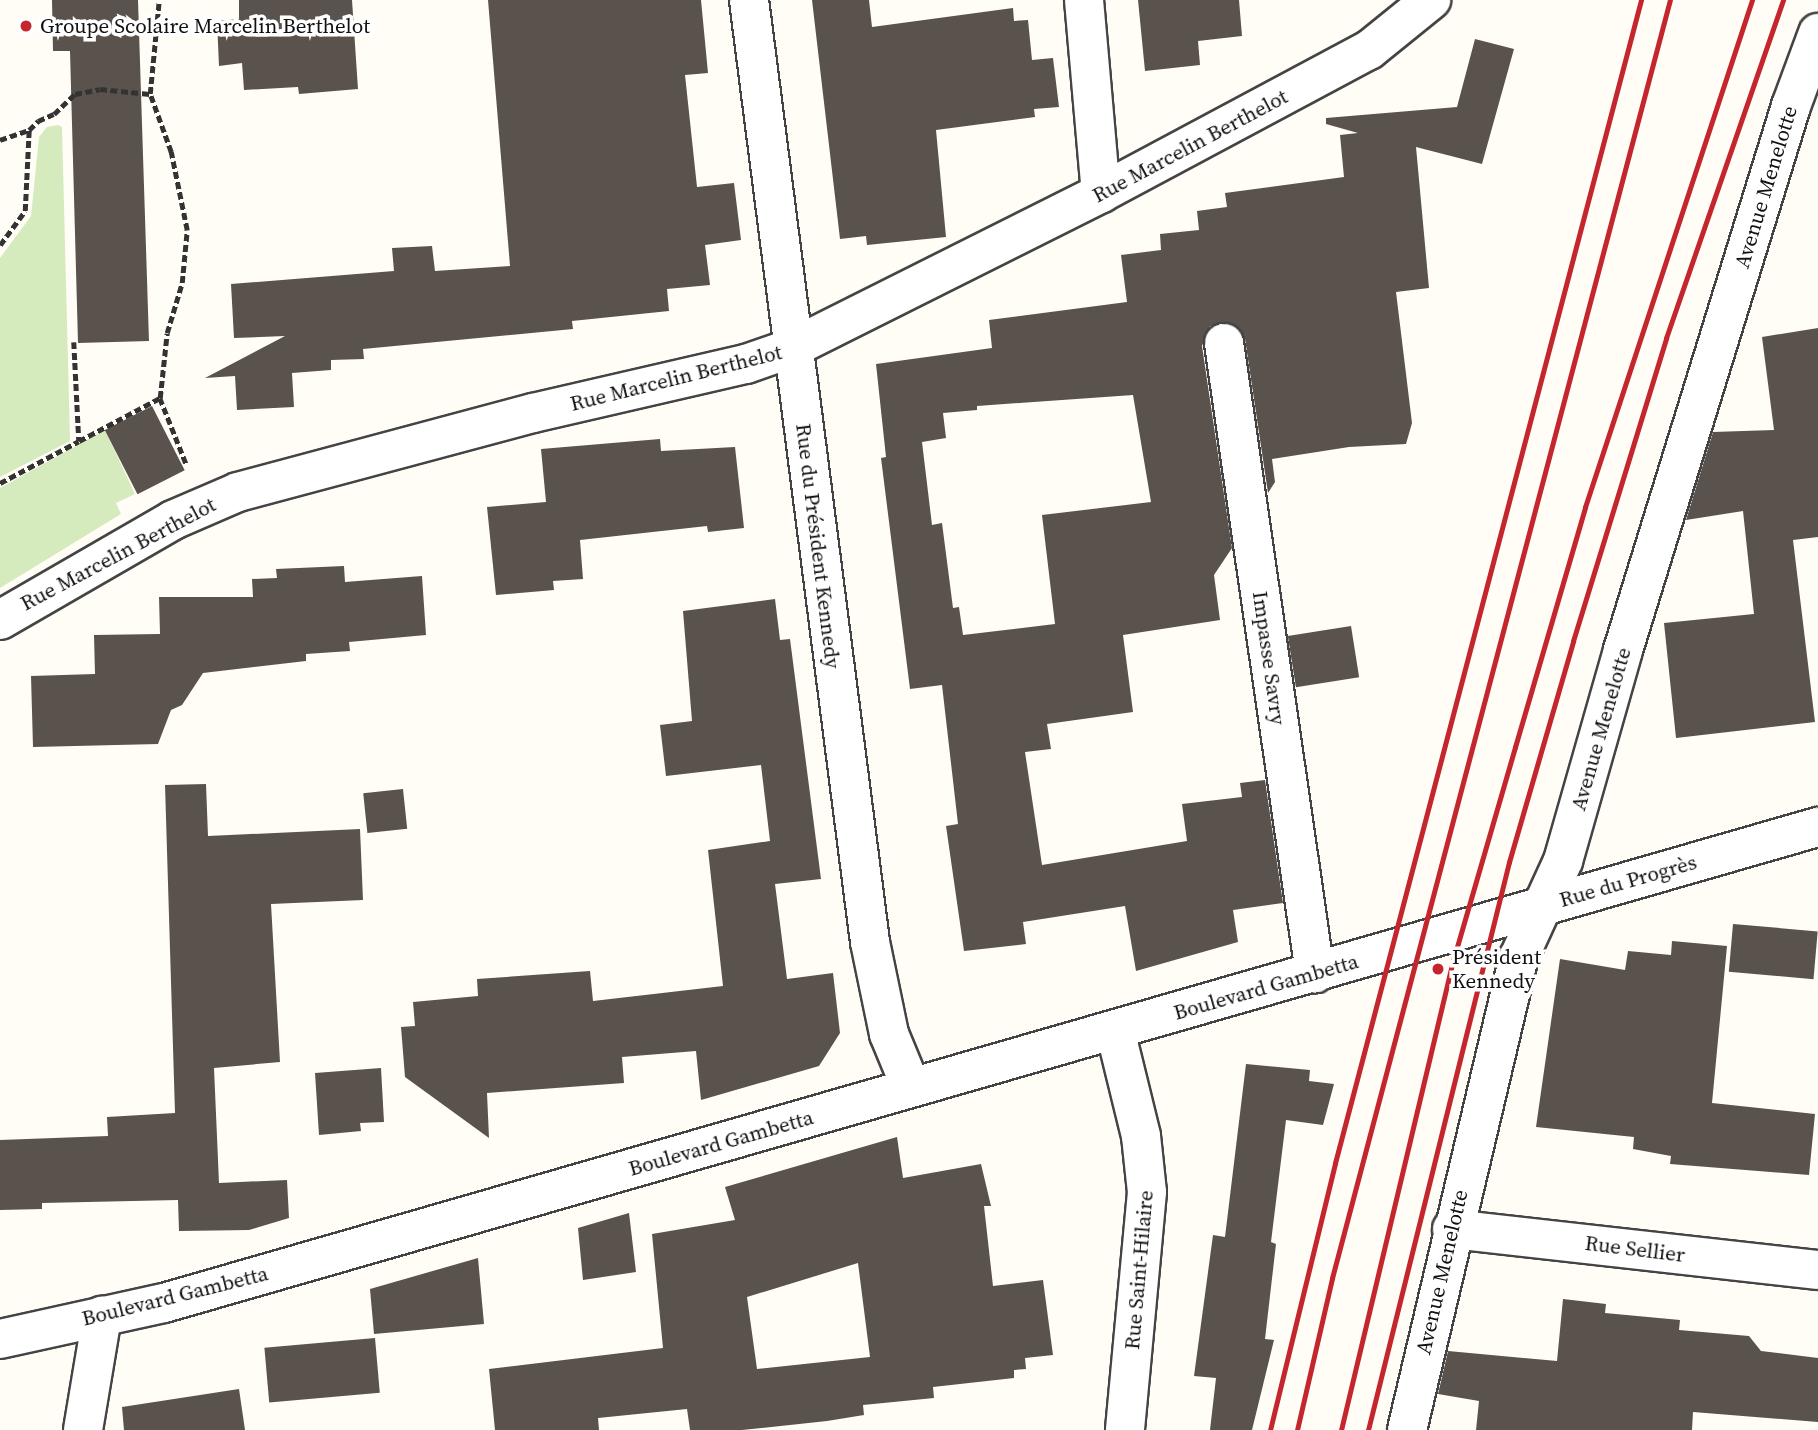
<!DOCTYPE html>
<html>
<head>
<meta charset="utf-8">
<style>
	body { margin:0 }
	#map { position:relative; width:1818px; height:1430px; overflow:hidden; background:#fffdf5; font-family:"Source Serif 4",serif }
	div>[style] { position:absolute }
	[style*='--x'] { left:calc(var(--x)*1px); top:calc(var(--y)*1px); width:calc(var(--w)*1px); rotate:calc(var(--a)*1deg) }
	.green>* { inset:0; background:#d5ebbd }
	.building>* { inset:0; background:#5a524d; transform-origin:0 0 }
	.path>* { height:4.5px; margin-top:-2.25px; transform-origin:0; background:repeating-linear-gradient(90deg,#333 0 7px,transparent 0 10.5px) }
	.roads { filter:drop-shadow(2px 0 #444) drop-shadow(-2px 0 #444) drop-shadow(0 2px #444) drop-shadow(0 -2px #444) }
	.minor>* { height:38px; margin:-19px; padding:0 19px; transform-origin:19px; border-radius:19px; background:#fff }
	.rail>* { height:5px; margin:-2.5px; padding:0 2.5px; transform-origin:2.5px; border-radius:2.5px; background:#c4262e }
	.dots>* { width:19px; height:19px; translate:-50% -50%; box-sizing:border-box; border:4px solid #fff; border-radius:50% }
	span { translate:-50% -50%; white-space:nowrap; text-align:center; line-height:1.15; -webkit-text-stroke:7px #fff; paint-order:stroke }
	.poi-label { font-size:21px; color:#111 }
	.left { translate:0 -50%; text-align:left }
	.street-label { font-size:21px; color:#111 }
</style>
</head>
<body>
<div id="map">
	<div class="green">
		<div style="clip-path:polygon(58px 125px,62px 127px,70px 441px,0 477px,0 258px,31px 216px,39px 137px,47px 127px)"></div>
		<div style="clip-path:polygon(105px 430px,135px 494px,116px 503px,121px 514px,0 588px,0 488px)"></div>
	</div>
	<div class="building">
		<div style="clip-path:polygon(52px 0,138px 0,149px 341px,78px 343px,70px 51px,53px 51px)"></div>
		<div style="clip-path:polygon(239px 0,352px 0,358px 89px,299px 94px,298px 87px,244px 90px,242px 63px,219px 66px,217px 21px,239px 19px)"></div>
		<div style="clip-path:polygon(488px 0,701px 0,708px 73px,685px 75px,697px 187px,734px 183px,741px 240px,705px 245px,710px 285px,667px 289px,669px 311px,572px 321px,573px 329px,363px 349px,364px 359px,331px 360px,331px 370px,292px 373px,294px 407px,237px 410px,235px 376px,205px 378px,285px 336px,234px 338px,231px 284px,394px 271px,392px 248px,432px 246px,435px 271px,510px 266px)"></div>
		<div style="clip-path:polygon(812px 0,869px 0,872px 27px,1013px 8px,1014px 21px,1028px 20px,1032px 60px,1053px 58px,1059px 107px,1034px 109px,1035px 117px,936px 130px,946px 237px,867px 245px,866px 236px,840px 239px)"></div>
		<div style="clip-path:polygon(1138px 0,1239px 0,1242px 36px,1198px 41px,1200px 65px,1145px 71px)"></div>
		<div style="clip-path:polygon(evenodd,1475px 39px,1514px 49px,1482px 164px,1416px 147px,1429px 288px,1396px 292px,1412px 423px,1406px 444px,1349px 447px,1272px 459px,1275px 482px,1268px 493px,1245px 339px,1231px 323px,1210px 326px,1202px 346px,1232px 548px,1214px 575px,1220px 620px,1123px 635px,1133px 712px,1047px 724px,1051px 749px,1025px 752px,1042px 865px,1187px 841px,1182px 804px,1242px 797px,1240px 783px,1265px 780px,1283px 903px,1233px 910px,1238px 942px,1136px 971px,1125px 906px,1023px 922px,1026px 944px,964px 951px,946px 826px,958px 824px,942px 685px,910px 689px,881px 458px,886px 457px,876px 364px,992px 348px,989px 320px,1127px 302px,1121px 255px,1161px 250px,1160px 234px,1199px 230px,1197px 211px,1227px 207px,1225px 193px,1344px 177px,1340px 135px,1358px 133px,1326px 124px,1326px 118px,1457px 107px,1475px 39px,1133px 395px,1151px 502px,1042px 515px,1055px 624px,963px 635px,959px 607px,953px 608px,942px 523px,932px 525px,922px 442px,946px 438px,943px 413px,977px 410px,977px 406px,1133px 395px)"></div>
		<div style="clip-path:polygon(1818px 328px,1818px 537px,1793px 540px,1815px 722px,1676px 738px,1664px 623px,1754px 614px,1743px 511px,1686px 520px,1713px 432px,1774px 430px,1762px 337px)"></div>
		<div style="left:152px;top:406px;width:72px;height:53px;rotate:63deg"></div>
		<div style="clip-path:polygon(660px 439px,661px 451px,735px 447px,744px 528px,708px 532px,707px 526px,580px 540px,583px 579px,553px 581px,554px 590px,496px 595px,487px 507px,546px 502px,541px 449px)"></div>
		<div style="clip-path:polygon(344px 566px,345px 582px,422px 576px,426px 635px,349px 642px,350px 651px,306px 654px,306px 661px,203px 673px,182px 705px,171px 710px,158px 744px,33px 747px,31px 676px,95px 674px,94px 635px,160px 634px,159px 597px,253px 597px,252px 579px,277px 578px,276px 569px)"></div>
		<div style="clip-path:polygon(775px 599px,780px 640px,790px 639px,821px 879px,775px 884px,787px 979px,833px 973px,840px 1033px,819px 1066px,701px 1100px,696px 1051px,622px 1057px,624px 1083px,487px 1093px,489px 1138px,405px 1077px,401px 1027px,415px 1026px,413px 1002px,478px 996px,477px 979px,590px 971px,593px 1001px,723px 986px,708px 850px,770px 841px,761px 765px,666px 776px,660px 725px,692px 721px,683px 611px)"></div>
		<div style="left:1351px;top:626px;width:52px;height:64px;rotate:81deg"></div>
		<div style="clip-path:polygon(206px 784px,208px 836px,360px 829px,363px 900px,271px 904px,280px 1062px,214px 1068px,219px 1183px,287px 1180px,289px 1218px,249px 1230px,179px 1231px,178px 1200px,42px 1203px,42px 1209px,0 1210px,0 1140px,108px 1136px,107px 1117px,175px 1113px,165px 785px)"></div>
		<div style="left:403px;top:789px;width:40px;height:40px;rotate:84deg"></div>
		<div style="left:1733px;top:924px;width:85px;height:48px;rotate:5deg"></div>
		<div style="clip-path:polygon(1672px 941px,1727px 946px,1712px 1103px,1815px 1114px,1809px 1175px,1670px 1164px,1671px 1156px,1633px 1149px,1634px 1137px,1536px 1127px,1560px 959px,1625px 970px,1628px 951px,1671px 955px)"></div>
		<div style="clip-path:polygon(1246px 1064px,1310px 1070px,1309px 1081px,1334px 1084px,1323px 1125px,1286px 1120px,1271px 1242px,1276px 1244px,1265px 1339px,1274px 1340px,1252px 1430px,1210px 1430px,1216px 1378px,1194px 1376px,1213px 1235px,1225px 1237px)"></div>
		<div style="clip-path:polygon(381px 1068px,384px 1122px,360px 1123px,361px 1131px,319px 1135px,315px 1073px)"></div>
		<div style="clip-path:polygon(evenodd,897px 1137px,903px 1178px,981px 1164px,991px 1206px,984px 1206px,993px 1286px,1043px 1280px,1053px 1355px,1025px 1358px,1026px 1369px,1014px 1370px,1014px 1378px,933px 1387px,934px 1398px,863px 1405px,864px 1415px,827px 1421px,742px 1430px,690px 1430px,687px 1409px,598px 1418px,599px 1430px,495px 1430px,489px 1369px,663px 1348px,652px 1234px,735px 1220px,725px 1187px,897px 1137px,858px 1263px,870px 1357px,757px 1369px,747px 1297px,858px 1263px)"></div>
		<div style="clip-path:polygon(629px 1213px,636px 1272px,583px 1280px,578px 1228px)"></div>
		<div style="clip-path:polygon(478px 1258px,484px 1324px,374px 1334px,370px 1289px)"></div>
		<div style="clip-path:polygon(1563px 1299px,1606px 1304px,1605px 1313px,1680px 1320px,1679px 1330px,1749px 1336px,1761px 1351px,1818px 1358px,1818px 1422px,1693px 1412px,1692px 1430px,1476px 1430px,1479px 1401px,1438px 1394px,1448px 1351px,1557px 1361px)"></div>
		<div style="left:375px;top:1338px;width:55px;height:111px;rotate:85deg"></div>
		<div style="clip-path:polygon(239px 1389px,245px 1430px,124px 1430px,122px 1407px)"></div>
	</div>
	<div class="path">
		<div style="--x:0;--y:140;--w:31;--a:-19"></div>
		<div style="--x:0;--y:245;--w:42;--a:-53.7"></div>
		<div style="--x:25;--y:211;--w:81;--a:-87.2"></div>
		<div style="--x:29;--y:130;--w:13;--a:-45"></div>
		<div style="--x:38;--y:121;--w:17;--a:-24"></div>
		<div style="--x:54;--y:114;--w:29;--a:-44"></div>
		<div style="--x:75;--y:94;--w:25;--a:-11"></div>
		<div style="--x:100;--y:89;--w:50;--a:5.7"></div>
		<div style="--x:74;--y:342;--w:99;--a:87.1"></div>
		<div style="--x:79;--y:441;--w:92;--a:-28"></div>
		<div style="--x:160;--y:398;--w:65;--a:-83.9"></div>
		<div style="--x:167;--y:333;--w:52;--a:-73.3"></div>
		<div style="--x:182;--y:283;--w:53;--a:-84.6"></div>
		<div style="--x:187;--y:230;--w:80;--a:-101.6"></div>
		<div style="--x:171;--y:152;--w:62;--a:-109.9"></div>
		<div style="--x:150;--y:94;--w:94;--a:-84.5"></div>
		<div style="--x:160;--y:398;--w:73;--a:68.3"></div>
		<div style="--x:0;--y:483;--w:89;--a:-28"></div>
	</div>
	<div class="roads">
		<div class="minor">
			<div style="--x:749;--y:0;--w:950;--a:82.68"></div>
			<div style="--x:870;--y:942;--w:94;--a:78.3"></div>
			<div style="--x:889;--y:1034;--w:57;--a:67.5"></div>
			<div style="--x:1084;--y:0;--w:194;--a:85"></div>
			<div style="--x:1224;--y:343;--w:637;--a:81.78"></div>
			<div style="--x:0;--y:620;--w:200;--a:-30"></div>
			<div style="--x:173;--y:520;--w:71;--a:-23.3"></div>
			<div style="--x:238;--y:492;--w:305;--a:-15"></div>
			<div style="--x:533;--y:413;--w:219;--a:-13"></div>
			<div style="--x:746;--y:364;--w:49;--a:-19.2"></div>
			<div style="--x:792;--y:348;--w:346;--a:-26.6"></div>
			<div style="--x:1101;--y:193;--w:304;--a:-28.1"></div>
			<div style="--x:1369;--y:50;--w:80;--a:-38.9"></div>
			<div style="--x:1115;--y:1030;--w:109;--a:76.2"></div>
			<div style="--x:1141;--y:1136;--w:56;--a:83.9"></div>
			<div style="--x:1147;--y:1192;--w:239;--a:95.3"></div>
			<div style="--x:1452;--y:1229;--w:368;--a:6.4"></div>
			<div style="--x:0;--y:1339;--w:168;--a:-12.4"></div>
			<div style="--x:164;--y:1303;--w:1721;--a:-16.06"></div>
			<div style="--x:83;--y:1430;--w:116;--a:-80.5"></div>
			<div style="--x:1407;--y:1430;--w:486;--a:-76.7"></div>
			<div style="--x:1519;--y:957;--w:106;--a:-65.4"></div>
			<div style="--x:1563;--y:861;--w:219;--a:-74.1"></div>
			<div style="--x:1623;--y:650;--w:569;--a:-72.84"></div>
			<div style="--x:1791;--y:106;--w:78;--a:-69.7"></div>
		</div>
	</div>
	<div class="rail">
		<div style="--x:1270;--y:1430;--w:275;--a:-76.3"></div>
		<div style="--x:1335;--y:1163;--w:1203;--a:-75.26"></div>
		<div style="--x:1297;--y:1430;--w:156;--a:-77"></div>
		<div style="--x:1332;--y:1278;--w:1322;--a:-75.19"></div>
		<div style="--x:1341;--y:1430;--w:486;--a:-76.6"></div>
		<div style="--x:1454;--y:957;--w:219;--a:-73.8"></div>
		<div style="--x:1515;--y:747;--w:250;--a:-73.7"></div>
		<div style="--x:1585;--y:507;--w:534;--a:-71.77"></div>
		<div style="--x:1368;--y:1430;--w:585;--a:-76.06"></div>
		<div style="--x:1509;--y:862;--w:230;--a:-73.8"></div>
		<div style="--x:1573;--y:641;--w:317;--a:-72.9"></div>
		<div style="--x:1666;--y:338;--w:358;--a:-70.9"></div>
	</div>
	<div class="dots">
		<div style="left:26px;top:26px;background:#c4262e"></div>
		<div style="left:1438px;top:969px;background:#c4262e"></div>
	</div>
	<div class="poi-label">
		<span class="left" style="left:40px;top:26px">Groupe Scolaire Marcelin Berthelot</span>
		<span class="left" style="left:1452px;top:969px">Président<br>Kennedy</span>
	</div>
	<div class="street-label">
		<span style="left:1190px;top:146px;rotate:-28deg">Rue Marcelin Berthelot</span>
		<span style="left:1766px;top:187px;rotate:-73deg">Avenue Menelotte</span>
		<span style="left:676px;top:378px;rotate:-14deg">Rue Marcelin Berthelot</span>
		<span style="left:818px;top:546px;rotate:83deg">Rue du Président Kennedy</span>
		<span style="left:118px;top:554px;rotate:-28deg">Rue Marcelin Berthelot</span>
		<span style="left:1269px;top:658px;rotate:82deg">Impasse Savry</span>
		<span style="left:1601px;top:729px;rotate:-74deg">Avenue Menelotte</span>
		<span style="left:1628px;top:881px;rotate:-16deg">Rue du Progrès</span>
		<span style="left:1266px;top:987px;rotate:-16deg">Boulevard Gambetta</span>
		<span style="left:721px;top:1143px;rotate:-16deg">Boulevard Gambetta</span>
		<span style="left:1635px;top:1249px;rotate:7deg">Rue Sellier</span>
		<span style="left:1139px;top:1270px;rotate:-85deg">Rue Saint-Hilaire</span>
		<span style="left:1442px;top:1272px;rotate:-77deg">Avenue Menelotte</span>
		<span style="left:175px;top:1296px;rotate:-14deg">Boulevard Gambetta</span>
	</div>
</div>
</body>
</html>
